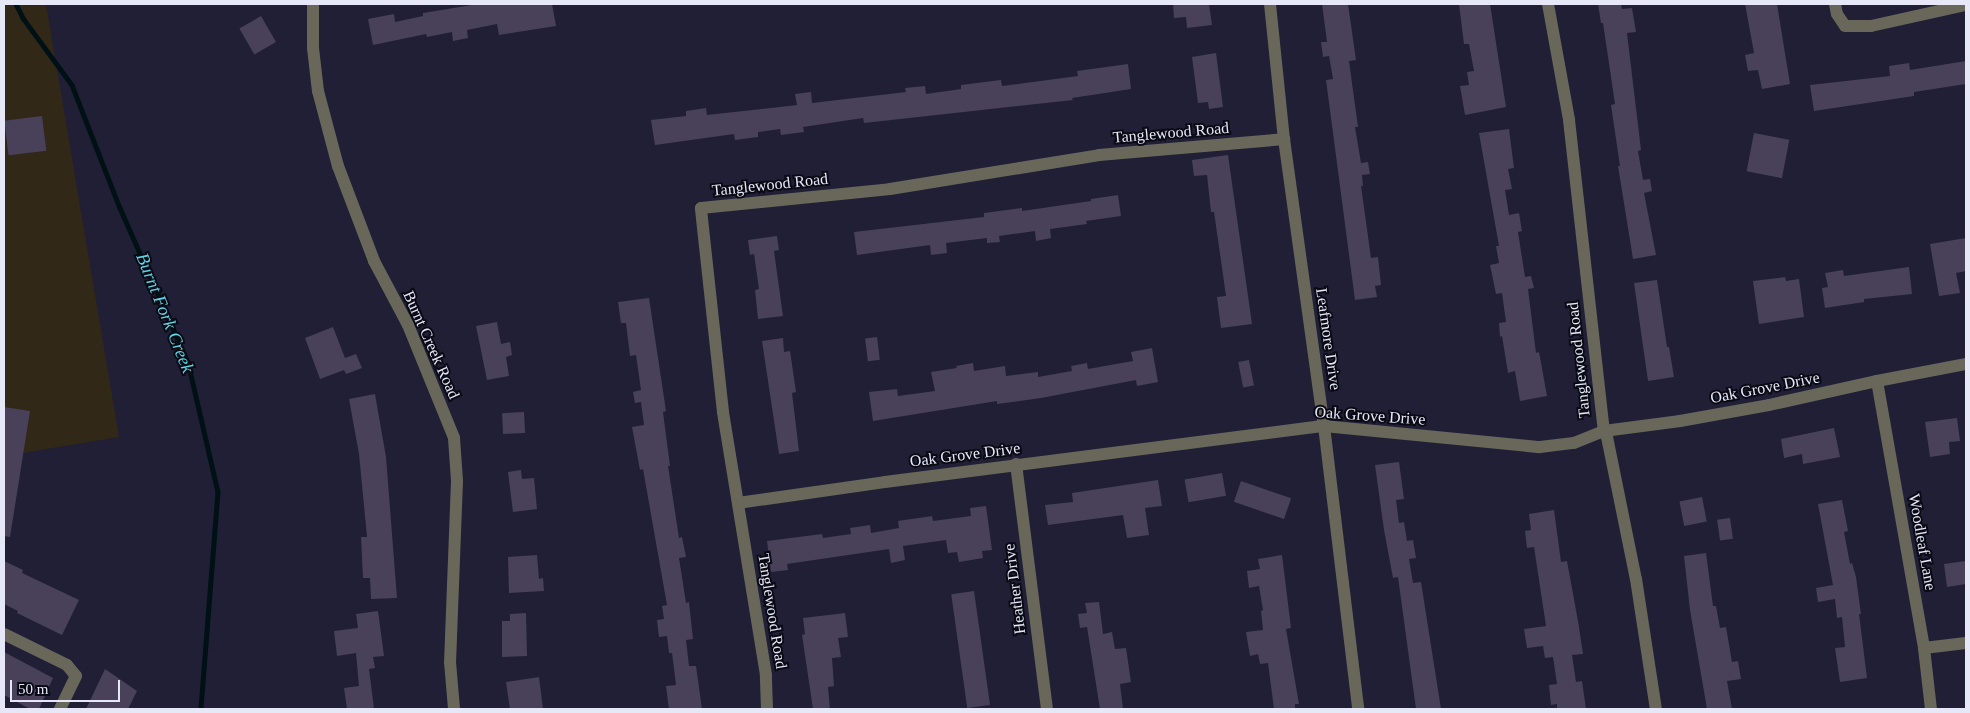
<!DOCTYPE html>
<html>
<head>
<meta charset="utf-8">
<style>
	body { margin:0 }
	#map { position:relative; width:1970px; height:713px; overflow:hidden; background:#201f36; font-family:Georgia,serif }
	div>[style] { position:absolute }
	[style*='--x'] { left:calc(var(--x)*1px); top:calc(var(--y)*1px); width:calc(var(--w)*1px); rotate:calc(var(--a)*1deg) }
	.commercial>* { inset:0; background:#312818 }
	.stream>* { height:4.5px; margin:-2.25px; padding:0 2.25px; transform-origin:2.25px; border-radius:2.25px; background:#001115 }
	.building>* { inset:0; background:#494059; transform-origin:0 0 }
	.minor>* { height:12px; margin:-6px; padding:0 6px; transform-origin:6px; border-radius:6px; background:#68675a }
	span { translate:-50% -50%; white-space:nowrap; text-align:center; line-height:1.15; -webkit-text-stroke:4px #0a0a15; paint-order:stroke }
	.street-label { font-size:16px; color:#e6e7f7 }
	.water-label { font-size:18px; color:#5bd7e7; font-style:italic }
	.frame { position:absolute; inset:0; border:5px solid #e6e7f7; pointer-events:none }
	.scale { position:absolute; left:10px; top:680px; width:110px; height:22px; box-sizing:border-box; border:2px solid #e6e7f7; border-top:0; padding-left:6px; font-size:15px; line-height:18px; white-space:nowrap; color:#e6e7f7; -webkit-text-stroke:4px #0a0a15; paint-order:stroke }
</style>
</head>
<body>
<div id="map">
	<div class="commercial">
		<div style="clip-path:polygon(4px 4px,46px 4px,119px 437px,4px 456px)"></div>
	</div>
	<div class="stream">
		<div style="--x:16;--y:4;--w:16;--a:63"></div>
		<div style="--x:23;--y:18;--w:83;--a:53.8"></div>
		<div style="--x:72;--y:85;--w:132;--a:68.7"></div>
		<div style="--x:120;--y:208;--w:168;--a:66.2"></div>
		<div style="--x:188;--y:362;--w:133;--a:77"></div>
		<div style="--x:218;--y:492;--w:218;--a:94.5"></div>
	</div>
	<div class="building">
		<div style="clip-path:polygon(478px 4px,552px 4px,556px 26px,499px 35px,497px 24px,467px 30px,468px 38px,453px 41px,452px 32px,427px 37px,426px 34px,373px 45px,368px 19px,394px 14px,395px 22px,423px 16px,423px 13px)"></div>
		<div style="clip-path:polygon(1173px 4px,1209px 4px,1212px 25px,1187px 28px,1186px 17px,1174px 18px)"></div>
		<div style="clip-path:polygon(1322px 4px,1348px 4px,1356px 60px,1349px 61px,1358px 127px,1355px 127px,1361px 163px,1368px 162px,1370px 174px,1362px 175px,1363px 186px,1361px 186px,1371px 258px,1378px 257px,1381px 285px,1375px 286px,1377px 297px,1355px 300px,1326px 80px,1333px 79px,1329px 56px,1323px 57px,1321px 42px,1327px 42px)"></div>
		<div style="clip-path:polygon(1459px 4px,1490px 4px,1506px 107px,1465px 115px,1460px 86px,1469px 85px,1467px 72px,1474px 71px,1469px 44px,1464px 44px)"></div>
		<div style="clip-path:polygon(1598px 4px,1621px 4px,1622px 9px,1632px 8px,1636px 32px,1627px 33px,1641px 150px,1638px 151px,1643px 180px,1650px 179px,1652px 191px,1644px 193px,1656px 255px,1633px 259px,1618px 166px,1620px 166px,1611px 105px,1615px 104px,1603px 23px,1601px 23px)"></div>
		<div style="clip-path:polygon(1745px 4px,1777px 4px,1790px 84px,1762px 89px,1758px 70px,1748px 71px,1745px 55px,1754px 53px)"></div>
		<div style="left:261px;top:16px;width:30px;height:25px;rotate:60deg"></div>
		<div style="clip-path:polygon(1216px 53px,1223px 107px,1209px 109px,1208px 102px,1198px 103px,1192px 57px)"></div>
		<div style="clip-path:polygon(1966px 61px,1966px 84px,1914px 92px,1914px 96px,1814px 111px,1810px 85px,1890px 76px,1889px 66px,1909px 63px,1910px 70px)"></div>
		<div style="clip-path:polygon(1128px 64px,1131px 89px,1072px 98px,1073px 100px,864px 123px,863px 118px,803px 127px,804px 132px,781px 135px,780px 129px,758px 132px,758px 137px,735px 140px,734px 134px,655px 145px,651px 120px,686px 116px,686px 111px,706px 108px,707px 115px,797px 105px,795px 94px,811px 92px,812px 103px,906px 92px,905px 88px,925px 86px,926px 94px,961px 89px,961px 85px,1001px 80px,1002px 86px,1078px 76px,1077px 71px)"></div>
		<div style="left:42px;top:116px;width:35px;height:38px;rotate:83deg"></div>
		<div style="clip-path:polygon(1509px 129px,1514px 168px,1508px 169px,1512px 189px,1505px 190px,1509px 215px,1519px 213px,1522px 231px,1518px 232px,1525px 277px,1531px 276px,1534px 288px,1528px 289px,1536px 353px,1539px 352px,1547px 396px,1520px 401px,1515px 371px,1508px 373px,1502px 336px,1500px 337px,1499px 323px,1506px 322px,1502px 293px,1496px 294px,1490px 265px,1499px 263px,1496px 246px,1499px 246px,1479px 133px)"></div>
		<div style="left:1754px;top:133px;width:36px;height:39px;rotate:11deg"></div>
		<div style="clip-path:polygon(1228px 155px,1252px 324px,1221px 328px,1217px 297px,1226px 296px,1214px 212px,1211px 212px,1207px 175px,1194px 176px,1192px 160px)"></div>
		<div style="clip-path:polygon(1118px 195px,1121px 216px,1086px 221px,1087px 224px,1050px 229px,1051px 238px,1036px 241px,1035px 231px,999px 236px,1000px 242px,987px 243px,987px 238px,946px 243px,947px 253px,931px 255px,930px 245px,857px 255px,854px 232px,984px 217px,984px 213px,1022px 208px,1022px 211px,1091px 201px,1091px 199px)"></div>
		<div style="clip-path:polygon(777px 236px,779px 250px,774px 251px,783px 316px,758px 319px,755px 290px,759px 289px,754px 254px,750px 255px,748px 240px)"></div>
		<div style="clip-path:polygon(1966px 238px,1966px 271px,1956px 273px,1960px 293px,1939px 296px,1930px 244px)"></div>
		<div style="clip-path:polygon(1909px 267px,1912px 294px,1864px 299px,1864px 302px,1825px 308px,1822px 288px,1828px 287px,1825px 273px,1843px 270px,1844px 276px)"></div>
		<div style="clip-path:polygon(1785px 277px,1786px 281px,1799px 279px,1804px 317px,1759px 324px,1753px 281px)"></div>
		<div style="clip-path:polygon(1657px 280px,1667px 347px,1669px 347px,1674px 377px,1648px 381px,1634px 283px)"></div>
		<div style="clip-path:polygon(649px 298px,666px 411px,663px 412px,670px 466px,668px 466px,679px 538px,682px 537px,686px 557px,679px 558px,686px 603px,689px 602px,693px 639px,686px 640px,689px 666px,696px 666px,702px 709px,669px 709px,666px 686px,676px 685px,672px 653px,669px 653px,667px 636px,659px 637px,657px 620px,664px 619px,662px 606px,667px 605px,643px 469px,640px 470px,632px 427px,644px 425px,641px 402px,635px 403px,633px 392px,641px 390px,636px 355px,630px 356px,626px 323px,621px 323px,618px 302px)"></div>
		<div style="clip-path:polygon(497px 322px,501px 344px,510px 342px,512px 355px,506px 357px,509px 376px,487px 380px,476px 326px)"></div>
		<div style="clip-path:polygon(333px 327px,345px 358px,356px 354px,362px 368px,346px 374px,344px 370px,320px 379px,305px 338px)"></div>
		<div style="left:877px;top:337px;width:23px;height:12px;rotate:83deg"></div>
		<div style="clip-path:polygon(783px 338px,784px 352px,790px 351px,796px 392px,792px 393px,799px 451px,779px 454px,762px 341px)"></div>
		<div style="clip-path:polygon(1152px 348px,1158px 382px,1137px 386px,1136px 380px,1041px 398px,997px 404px,997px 401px,873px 421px,869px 392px,897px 389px,898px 396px,935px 391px,931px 372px,957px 368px,956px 366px,973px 363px,974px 371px,1005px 366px,1006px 376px,1038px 372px,1038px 377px,1072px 371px,1071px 366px,1087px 363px,1088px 369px,1133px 361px,1131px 352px)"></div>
		<div style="left:1249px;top:360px;width:26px;height:11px;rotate:79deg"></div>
		<div style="clip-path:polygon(375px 394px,386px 457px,397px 598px,371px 599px,370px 578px,363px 578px,361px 537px,367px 537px,359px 454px,349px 399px)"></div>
		<div style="clip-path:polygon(4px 407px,30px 411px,10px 537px,4px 536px)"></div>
		<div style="left:524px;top:412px;width:21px;height:22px;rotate:87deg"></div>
		<div style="clip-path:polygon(1957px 418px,1960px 441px,1949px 442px,1950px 454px,1930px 457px,1925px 422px)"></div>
		<div style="clip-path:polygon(1834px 428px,1840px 457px,1803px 464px,1802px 454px,1784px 458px,1781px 439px)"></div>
		<div style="clip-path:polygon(1399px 462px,1404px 499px,1396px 500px,1399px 523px,1404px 522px,1407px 541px,1413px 540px,1416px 558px,1409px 559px,1413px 583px,1421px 582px,1441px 709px,1416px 709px,1398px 577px,1393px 578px,1384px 530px,1375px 465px)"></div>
		<div style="clip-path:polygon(521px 470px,522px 479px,534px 478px,537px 509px,513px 512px,508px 472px)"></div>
		<div style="left:1222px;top:473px;width:23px;height:38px;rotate:80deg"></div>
		<div style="clip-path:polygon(1158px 480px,1162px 506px,1145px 508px,1149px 535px,1127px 538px,1123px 515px,1048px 525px,1045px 505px,1073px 502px,1072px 493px)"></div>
		<div style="left:1241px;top:481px;width:53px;height:22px;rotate:19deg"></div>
		<div style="left:1702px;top:497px;width:25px;height:23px;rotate:79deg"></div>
		<div style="clip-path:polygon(1842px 500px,1848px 531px,1844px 532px,1850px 564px,1852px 563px,1856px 577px,1861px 614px,1859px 614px,1867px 678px,1840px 682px,1835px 648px,1845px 647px,1842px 617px,1837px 618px,1835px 599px,1818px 602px,1816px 588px,1833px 585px,1818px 504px)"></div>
		<div style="clip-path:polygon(986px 506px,992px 550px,982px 551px,983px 558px,959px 562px,957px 552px,948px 553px,946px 540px,903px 546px,905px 560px,891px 563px,889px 549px,787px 564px,788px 570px,771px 572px,767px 541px,822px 534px,823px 538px,851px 534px,850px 528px,870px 525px,871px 533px,899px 528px,898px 521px,932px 516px,933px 521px,971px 516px,970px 508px)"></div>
		<div style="clip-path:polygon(1554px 510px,1561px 562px,1567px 561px,1578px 621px,1583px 654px,1572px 655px,1576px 682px,1582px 681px,1586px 709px,1557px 709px,1557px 704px,1551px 705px,1549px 685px,1557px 684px,1553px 657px,1545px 658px,1543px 646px,1527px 648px,1524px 629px,1546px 626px,1534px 547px,1527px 548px,1525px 531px,1531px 530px,1529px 514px)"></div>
		<div style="left:1730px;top:518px;width:21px;height:13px;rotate:82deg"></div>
		<div style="clip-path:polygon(1706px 553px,1713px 606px,1716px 606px,1720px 628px,1726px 627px,1732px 662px,1738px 661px,1741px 679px,1727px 681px,1732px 709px,1707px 709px,1690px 610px,1684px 556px)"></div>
		<div style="clip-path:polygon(537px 555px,539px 579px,543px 578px,544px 591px,509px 593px,508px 557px)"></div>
		<div style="clip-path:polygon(1282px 555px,1291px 628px,1286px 629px,1299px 704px,1295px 704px,1295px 709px,1274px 709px,1268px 663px,1260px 664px,1258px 654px,1250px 656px,1246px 632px,1263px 630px,1261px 611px,1263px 610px,1259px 586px,1249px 588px,1247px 571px,1260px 569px,1258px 559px)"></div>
		<div style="clip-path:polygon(4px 561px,23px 570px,22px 573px,79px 600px,62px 635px,17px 613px,18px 611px,4px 604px)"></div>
		<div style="clip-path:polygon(1966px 561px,1966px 584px,1947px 587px,1944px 564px)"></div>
		<div style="left:974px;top:591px;width:115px;height:23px;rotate:82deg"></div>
		<div style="clip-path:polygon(1099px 602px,1103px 634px,1112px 632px,1115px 649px,1126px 648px,1131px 682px,1120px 684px,1123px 709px,1100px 709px,1087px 627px,1080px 628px,1078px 614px,1087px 613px,1085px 603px)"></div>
		<div style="clip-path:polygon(378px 611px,384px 656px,373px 657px,375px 668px,369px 669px,374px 709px,347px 709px,344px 688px,359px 686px,356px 653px,337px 656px,334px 631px,358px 628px,356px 614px)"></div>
		<div style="clip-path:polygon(526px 613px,527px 656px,502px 657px,502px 621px,510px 621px,510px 614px)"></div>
		<div style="clip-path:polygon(845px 613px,848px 637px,838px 638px,841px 657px,832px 658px,834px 686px,828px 687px,830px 709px,813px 709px,802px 635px,805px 634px,803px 618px)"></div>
		<div style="clip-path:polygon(4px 652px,53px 678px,39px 709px,30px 709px,4px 695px)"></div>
		<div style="clip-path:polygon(105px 669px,137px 691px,128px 709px,86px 709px)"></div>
		<div style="clip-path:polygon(539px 677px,543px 709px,510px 709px,506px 682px)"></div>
	</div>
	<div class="minor">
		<div style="--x:313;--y:4;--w:44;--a:90"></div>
		<div style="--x:313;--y:48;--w:43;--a:83.4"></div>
		<div style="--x:318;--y:91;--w:78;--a:75.1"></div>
		<div style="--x:338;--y:166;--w:102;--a:69.2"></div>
		<div style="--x:374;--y:261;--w:72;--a:62"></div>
		<div style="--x:408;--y:325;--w:122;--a:67.8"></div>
		<div style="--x:454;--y:438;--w:43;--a:86"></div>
		<div style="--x:457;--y:481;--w:181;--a:92.2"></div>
		<div style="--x:450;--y:662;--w:47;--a:85.1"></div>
		<div style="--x:1270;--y:4;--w:136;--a:84.1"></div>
		<div style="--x:1284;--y:139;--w:290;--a:82.1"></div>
		<div style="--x:1324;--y:426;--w:285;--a:83.1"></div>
		<div style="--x:1548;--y:4;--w:118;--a:79.7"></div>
		<div style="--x:1569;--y:120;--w:313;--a:83.6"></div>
		<div style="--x:1604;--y:431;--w:7;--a:63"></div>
		<div style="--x:1607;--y:437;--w:145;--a:78.5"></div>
		<div style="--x:1636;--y:579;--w:132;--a:81.3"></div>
		<div style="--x:1835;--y:4;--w:10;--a:79"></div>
		<div style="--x:1837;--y:14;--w:14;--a:56"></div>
		<div style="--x:1845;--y:26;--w:26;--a:0"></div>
		<div style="--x:1871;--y:26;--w:97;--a:-12.5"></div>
		<div style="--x:1877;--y:381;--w:271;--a:80"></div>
		<div style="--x:1924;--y:648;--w:61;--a:83.5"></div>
		<div style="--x:1016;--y:464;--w:247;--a:82.8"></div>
		<div style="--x:738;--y:503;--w:148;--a:-8.1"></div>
		<div style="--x:885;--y:482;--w:443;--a:-7.3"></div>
		<div style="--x:1324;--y:426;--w:217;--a:5.6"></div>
		<div style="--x:1540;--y:447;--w:34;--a:-7"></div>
		<div style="--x:1574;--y:443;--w:32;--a:-22"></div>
		<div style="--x:1604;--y:431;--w:77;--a:-7.5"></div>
		<div style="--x:1680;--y:421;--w:90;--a:-10.2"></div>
		<div style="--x:1769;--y:405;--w:111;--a:-12.5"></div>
		<div style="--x:1877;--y:381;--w:91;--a:-10.8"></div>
		<div style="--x:4;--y:634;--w:70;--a:26.2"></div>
		<div style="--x:67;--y:665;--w:14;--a:51"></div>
		<div style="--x:76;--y:676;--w:37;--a:116"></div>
		<div style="--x:1924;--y:648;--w:42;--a:-6.8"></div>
		<div style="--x:767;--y:709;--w:34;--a:-92"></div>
		<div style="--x:766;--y:675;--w:266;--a:-99.3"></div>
		<div style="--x:723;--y:412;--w:205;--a:-96.2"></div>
		<div style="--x:701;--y:208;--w:190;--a:-5.7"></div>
		<div style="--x:890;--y:189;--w:212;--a:-9.2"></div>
		<div style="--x:1099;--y:155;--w:186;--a:-4.9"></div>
	</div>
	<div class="street-label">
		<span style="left:1171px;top:133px;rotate:-5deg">Tanglewood Road</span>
		<span style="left:770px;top:185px;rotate:-6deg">Tanglewood Road</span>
		<span style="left:1328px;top:339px;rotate:82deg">Leafmore Drive</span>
		<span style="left:431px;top:345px;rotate:66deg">Burnt Creek Road</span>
		<span style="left:1579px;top:360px;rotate:-96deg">Tanglewood Road</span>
		<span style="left:1765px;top:388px;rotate:-11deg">Oak Grove Drive</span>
		<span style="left:1370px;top:416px;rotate:4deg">Oak Grove Drive</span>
		<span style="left:965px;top:455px;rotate:-7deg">Oak Grove Drive</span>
		<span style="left:1922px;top:542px;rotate:80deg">Woodleaf Lane</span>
		<span style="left:1015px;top:589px;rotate:-97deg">Heather Drive</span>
		<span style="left:772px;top:611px;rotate:81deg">Tanglewood Road</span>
	</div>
	<div class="water-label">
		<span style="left:165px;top:313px;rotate:68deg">Burnt Fork Creek</span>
	</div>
	<div class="frame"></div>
	<div class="scale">50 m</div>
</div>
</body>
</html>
